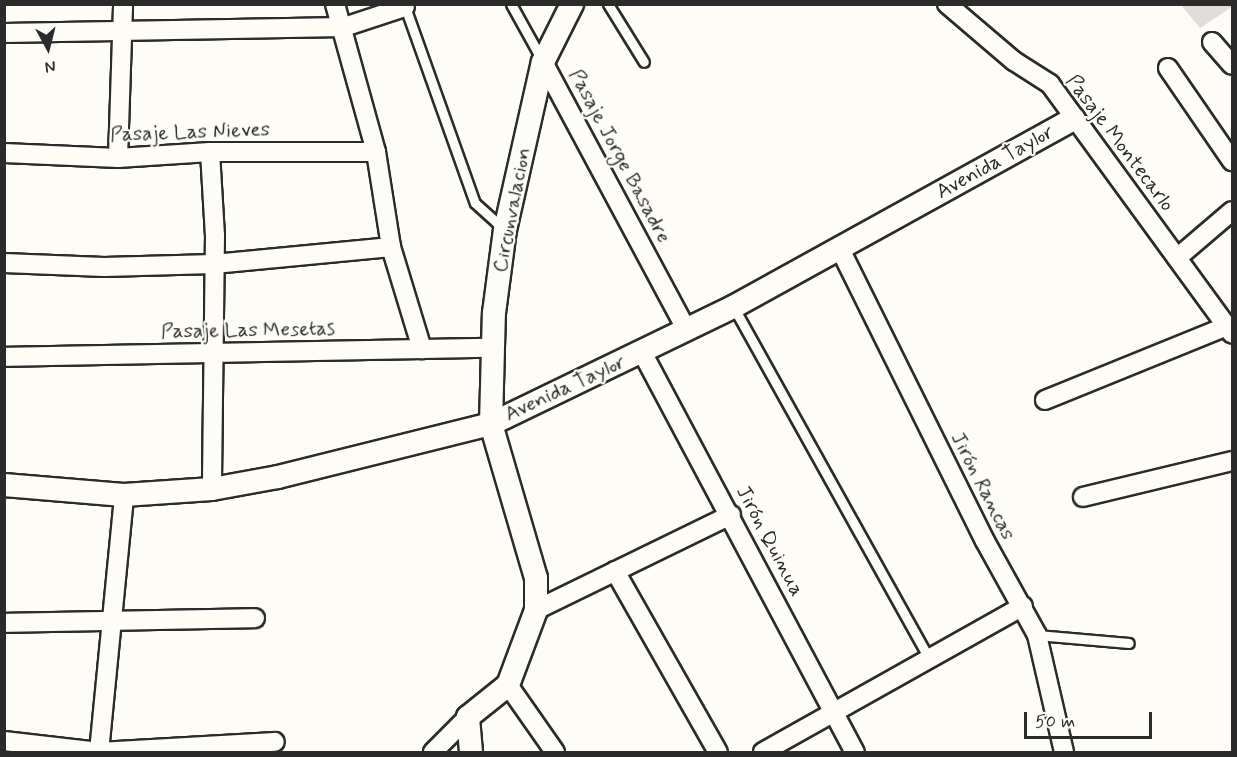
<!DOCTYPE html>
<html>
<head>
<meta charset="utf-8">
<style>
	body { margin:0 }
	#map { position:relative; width:1237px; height:757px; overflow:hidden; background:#fdfcf7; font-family:Mynerve,sans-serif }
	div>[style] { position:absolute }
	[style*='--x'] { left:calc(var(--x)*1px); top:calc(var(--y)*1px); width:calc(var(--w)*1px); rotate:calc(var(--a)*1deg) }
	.green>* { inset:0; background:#dfdeda }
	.roads { filter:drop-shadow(2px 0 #2b2b2b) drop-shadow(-2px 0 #2b2b2b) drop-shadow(0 2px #2b2b2b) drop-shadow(0 -2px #2b2b2b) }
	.service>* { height:9px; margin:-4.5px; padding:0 4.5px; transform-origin:4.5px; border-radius:4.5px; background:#fdfcf7 }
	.minor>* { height:18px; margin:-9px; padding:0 9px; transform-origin:9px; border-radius:9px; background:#fdfcf7 }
	.tertiary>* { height:22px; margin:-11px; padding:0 11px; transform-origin:11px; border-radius:11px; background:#fdfcf7 }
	span { translate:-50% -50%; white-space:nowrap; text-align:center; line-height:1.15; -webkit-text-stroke:4.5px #fdfcf7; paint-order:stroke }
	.street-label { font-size:21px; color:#2b2b2b }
	.frame { position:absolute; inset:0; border:6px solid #2b2b2b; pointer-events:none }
	.north { position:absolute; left:18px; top:18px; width:60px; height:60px; -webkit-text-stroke:4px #fdfcf7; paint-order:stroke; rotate:173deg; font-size:16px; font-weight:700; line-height:24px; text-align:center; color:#2b2b2b }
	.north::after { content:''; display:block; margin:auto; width:21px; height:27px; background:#2b2b2b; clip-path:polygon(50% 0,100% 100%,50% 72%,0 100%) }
	.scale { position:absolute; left:1024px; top:712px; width:128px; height:27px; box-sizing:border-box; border:3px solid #2b2b2b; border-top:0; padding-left:8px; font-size:18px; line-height:21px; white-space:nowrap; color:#2b2b2b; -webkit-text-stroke:4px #fdfcf7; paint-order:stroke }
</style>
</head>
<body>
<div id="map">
	<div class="green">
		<div style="clip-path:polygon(1181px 5px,1232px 5px,1232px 7px,1200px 28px)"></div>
	</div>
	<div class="roads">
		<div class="service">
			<div style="--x:404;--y:4;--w:211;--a:70.4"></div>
			<div style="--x:475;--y:203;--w:39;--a:42"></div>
			<div style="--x:511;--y:4;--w:64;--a:61"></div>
			<div style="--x:608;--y:4;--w:68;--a:58.2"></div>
			<div style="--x:734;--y:308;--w:403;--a:60.9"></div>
			<div style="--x:1037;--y:635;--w:92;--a:5"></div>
		</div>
		<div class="minor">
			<div style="--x:335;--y:4;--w:154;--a:74.5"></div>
			<div style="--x:376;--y:152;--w:96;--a:81"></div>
			<div style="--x:391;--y:247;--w:107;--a:73.1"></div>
			<div style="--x:947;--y:4;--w:88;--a:40.4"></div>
			<div style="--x:1014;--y:61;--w:43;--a:32.6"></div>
			<div style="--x:1050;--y:84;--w:309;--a:53.9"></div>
			<div style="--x:4;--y:33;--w:340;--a:-1"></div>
			<div style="--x:344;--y:27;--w:64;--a:-18.2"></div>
			<div style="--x:1212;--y:42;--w:30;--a:49"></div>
			<div style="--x:543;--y:62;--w:304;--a:61.8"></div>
			<div style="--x:1168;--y:68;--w:113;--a:55.5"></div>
			<div style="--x:210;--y:152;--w:83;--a:86.6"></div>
			<div style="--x:215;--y:235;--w:254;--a:90.7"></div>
			<div style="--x:4;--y:153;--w:114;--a:2.5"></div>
			<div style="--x:118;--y:158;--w:92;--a:-3.7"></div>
			<div style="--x:210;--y:152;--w:166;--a:0"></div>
			<div style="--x:118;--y:158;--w:154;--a:-88.1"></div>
			<div style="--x:839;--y:247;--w:328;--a:63.6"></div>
			<div style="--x:985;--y:541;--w:107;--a:61"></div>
			<div style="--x:1037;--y:635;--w:120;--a:77"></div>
			<div style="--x:1177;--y:258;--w:72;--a:-40.5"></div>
			<div style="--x:4;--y:263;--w:100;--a:2.3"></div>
			<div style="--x:104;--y:267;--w:110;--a:-1.6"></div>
			<div style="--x:214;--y:264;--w:178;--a:-5.5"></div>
			<div style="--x:642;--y:352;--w:453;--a:62"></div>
			<div style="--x:4;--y:357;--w:489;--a:-1.1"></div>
			<div style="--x:1045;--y:400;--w:196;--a:-22.1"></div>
			<div style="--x:1083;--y:497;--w:153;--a:-13.6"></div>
			<div style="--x:615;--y:571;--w:208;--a:60.4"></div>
			<div style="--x:536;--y:610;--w:217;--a:-26"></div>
			<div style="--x:4;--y:623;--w:251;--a:-1.1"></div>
			<div style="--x:508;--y:685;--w:82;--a:55"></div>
			<div style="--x:4;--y:741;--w:96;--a:6.6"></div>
			<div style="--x:99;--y:752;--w:176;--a:-3.3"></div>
			<div style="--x:99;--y:752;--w:258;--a:-84.4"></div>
			<div style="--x:433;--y:752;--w:49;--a:-45"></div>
			<div style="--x:763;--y:752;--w:298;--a:-29.3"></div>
		</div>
		<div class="tertiary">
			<div style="--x:4;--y:485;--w:120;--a:4.8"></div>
			<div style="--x:124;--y:495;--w:88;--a:-3.9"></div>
			<div style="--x:212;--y:489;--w:67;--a:-10.3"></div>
			<div style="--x:278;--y:477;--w:219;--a:-14"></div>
			<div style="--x:491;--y:424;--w:269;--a:-25.8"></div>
			<div style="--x:733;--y:307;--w:389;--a:-28.9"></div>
			<div style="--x:471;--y:752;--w:35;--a:-95"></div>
			<div style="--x:468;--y:717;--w:51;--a:-38.7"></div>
			<div style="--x:508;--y:685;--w:80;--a:-69.5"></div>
			<div style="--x:536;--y:610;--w:32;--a:-90"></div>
			<div style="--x:536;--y:578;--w:160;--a:-106.3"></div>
			<div style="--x:491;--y:424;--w:111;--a:-88.5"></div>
			<div style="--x:494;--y:313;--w:84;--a:-82.5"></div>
			<div style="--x:505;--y:230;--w:172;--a:-77.3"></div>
			<div style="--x:543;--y:62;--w:65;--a:-63.4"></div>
		</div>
	</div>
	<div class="street-label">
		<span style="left:190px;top:132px;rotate:-2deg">Pasaje Las Nieves</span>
		<span style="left:1120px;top:143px;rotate:53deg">Pasaje Montecarlo</span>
		<span style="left:620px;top:156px;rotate:62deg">Pasaje Jorge Basadre</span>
		<span style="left:995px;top:162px;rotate:-29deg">Avenida Taylor</span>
		<span style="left:512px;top:210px;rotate:-79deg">Circunvalacion</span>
		<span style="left:248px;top:330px;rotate:-1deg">Pasaje Las Mesetas</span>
		<span style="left:565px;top:388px;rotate:-25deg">Avenida Taylor</span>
		<span style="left:983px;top:486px;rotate:63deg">Jirón Rancas</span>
		<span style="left:770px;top:541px;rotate:62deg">Jirón Quinua</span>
	</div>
	<div class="frame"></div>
	<div class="north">N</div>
	<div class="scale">50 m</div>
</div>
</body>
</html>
